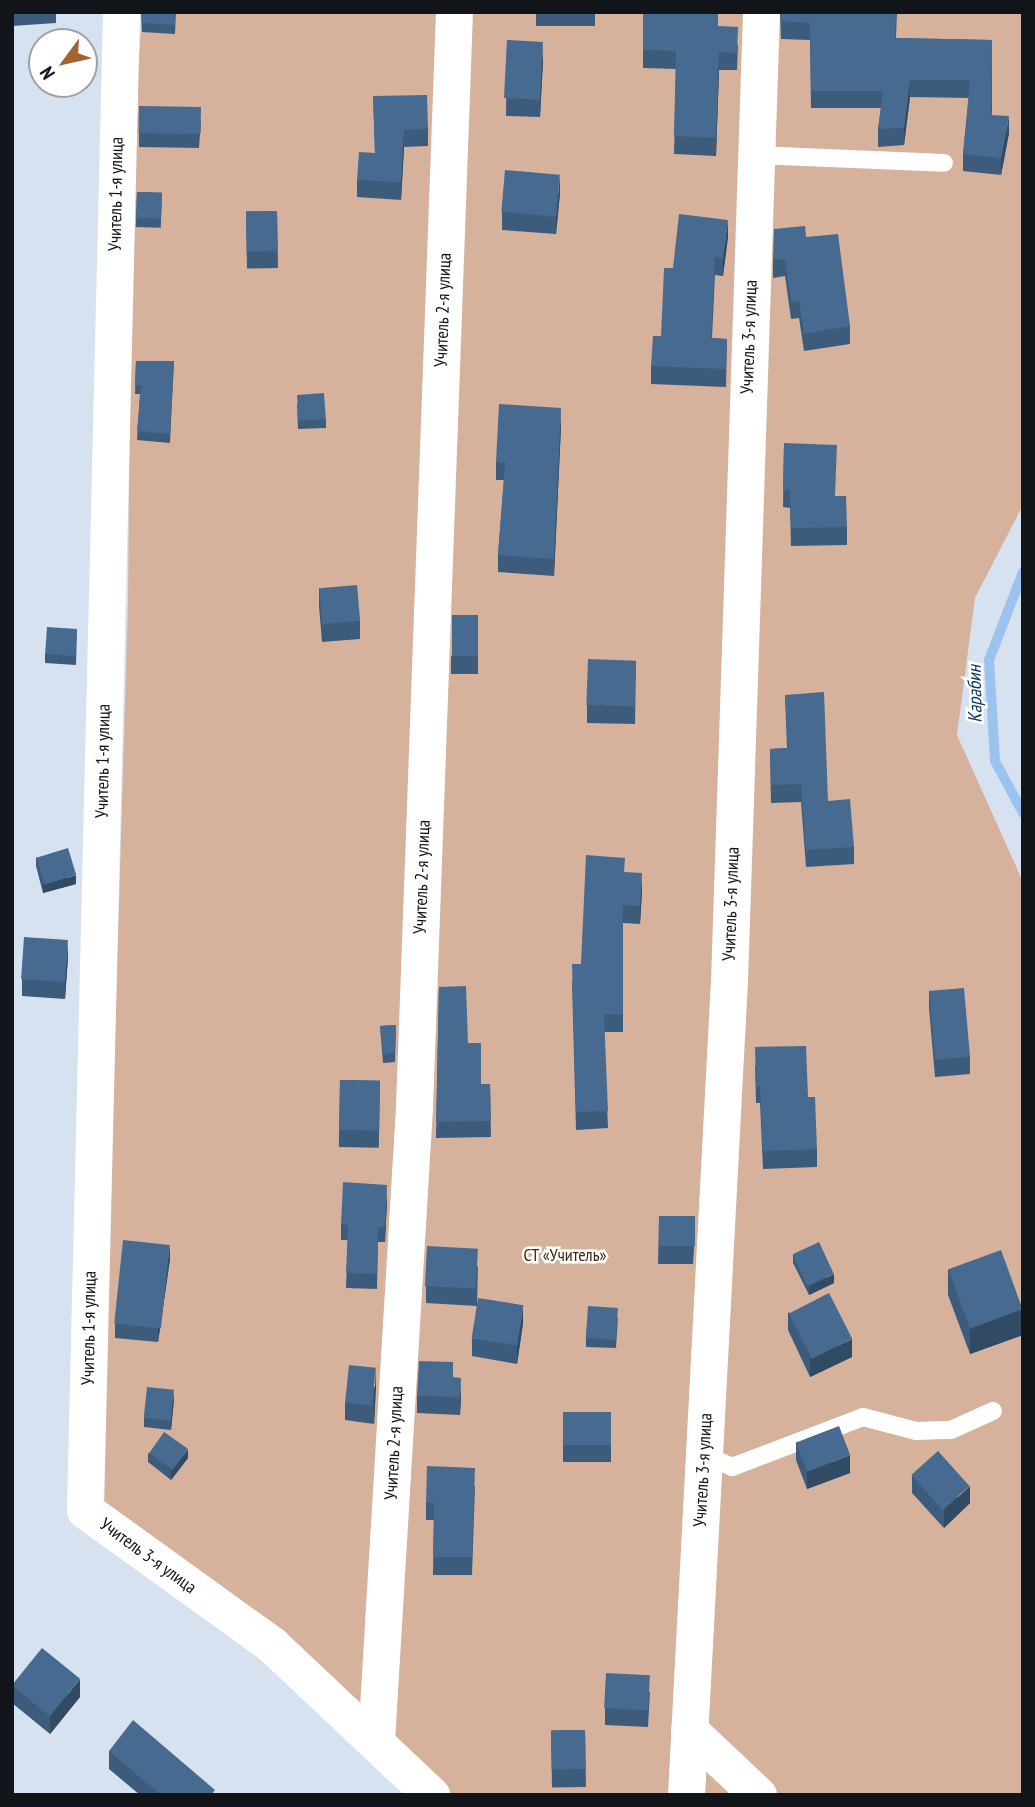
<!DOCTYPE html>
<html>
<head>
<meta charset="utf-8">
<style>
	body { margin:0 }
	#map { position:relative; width:1035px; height:1807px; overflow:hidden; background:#d6e2f0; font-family:"PT Sans Narrow",sans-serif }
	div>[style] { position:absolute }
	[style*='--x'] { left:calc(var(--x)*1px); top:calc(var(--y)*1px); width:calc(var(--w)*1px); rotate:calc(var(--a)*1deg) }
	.green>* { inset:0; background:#d6b29c }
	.stream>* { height:10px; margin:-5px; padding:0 5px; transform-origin:5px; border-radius:5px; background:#9cc3ed }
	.service>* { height:18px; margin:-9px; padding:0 9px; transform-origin:9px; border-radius:9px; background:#fff }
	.minor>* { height:37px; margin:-18.5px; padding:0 18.5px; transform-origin:18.5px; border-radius:18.5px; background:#fff }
	.wall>* { inset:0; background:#3d5c7c; transform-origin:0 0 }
	.shaded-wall>* { inset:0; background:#324b65 }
	.building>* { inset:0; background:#476b90; transform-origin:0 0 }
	span { translate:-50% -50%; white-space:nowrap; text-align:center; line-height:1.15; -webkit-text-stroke:5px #fff; paint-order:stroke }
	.street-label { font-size:18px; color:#11151a }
	.park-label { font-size:18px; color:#46250d }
	.water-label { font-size:19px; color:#0a355c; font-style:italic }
	.frame { position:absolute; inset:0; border:14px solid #11151a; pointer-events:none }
	.north { position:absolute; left:28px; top:28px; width:70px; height:70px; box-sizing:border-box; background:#fff; border:2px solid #a0a1a3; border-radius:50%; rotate:237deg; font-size:19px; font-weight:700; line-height:28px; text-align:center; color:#11151a }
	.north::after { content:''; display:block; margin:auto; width:24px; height:32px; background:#a56131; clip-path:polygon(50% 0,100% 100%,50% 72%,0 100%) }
</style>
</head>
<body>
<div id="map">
	<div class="green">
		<div style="clip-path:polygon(142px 12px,1023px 12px,1023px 505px,975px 598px,957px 735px,1023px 882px,1023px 1795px,446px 1795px,101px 1507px,128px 602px,132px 166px)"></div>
	</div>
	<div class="stream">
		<div style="--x:1023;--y:572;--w:94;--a:111.1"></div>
		<div style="--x:989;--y:660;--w:101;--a:86.6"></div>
		<div style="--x:995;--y:761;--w:59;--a:61.7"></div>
	</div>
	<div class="service">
		<div style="--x:756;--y:155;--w:188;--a:2.4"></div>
		<div style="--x:703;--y:1454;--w:32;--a:24"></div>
		<div style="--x:732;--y:1467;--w:140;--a:-20.9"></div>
		<div style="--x:863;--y:1417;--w:55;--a:14.8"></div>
		<div style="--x:916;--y:1431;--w:35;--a:-2"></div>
		<div style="--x:951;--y:1430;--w:46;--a:-24.3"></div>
	</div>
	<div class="minor">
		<div style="--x:121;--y:12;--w:1498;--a:91.38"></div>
		<div style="--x:85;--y:1510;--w:231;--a:35.8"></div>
		<div style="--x:272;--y:1645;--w:219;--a:43.3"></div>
		<div style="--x:689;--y:1730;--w:95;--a:43.3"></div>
		<div style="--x:376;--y:1741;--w:635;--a:-86.57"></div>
		<div style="--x:414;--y:1107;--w:1096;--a:-87.91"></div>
		<div style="--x:686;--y:1795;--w:815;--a:-86.98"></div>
		<div style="--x:729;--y:981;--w:970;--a:-88.11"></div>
	</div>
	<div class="wall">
		<div style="clip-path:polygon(12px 12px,56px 12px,56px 23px,12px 26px)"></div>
		<div style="clip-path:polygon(141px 12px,176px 12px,175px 34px,142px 32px)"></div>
		<div style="left:536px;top:12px;width:59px;height:14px"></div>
		<div style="clip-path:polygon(643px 12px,718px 26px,738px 45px,737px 70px,719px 70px,716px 156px,674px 154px,676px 69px,643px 68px)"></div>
		<div style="clip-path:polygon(780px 12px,897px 12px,896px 38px,992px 40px,992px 115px,1009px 133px,1001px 175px,963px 171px,963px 154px,969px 98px,910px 97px,904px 145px,878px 147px,878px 129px,881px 108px,811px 108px,810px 40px,781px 39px)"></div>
		<div style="clip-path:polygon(507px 40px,543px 60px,540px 117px,506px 116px)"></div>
		<div style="clip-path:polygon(373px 96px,428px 129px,428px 146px,404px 147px,401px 200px,357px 197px,357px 180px,375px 153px)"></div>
		<div style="clip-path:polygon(139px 106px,201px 121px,199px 148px,139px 147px)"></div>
		<div style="left:137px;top:192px;width:25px;height:35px;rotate:2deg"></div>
		<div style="clip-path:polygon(560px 193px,556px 234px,502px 230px,502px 212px)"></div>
		<div style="left:277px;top:211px;width:57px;height:31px;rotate:89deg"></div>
		<div style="clip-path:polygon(728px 237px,723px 276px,715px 275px,712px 338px,727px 339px,726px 387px,651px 384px,651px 366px,661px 336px)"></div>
		<div style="clip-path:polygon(806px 237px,850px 326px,850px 344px,804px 351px,799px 318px,791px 319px,785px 276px,773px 278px,773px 260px)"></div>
		<div style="clip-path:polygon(136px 361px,174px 361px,170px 443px,137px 440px,140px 394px,135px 394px)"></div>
		<div style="clip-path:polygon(297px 403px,326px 419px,326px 428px,298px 429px)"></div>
		<div style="clip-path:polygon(561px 426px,554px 576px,498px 572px,498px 555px,504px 480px,496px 480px,496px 462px)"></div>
		<div style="clip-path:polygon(784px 443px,847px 527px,847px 545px,791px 546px,790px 508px,783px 507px)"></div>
		<div style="clip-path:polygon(319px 588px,360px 621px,360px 639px,322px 642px,319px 606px)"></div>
		<div style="clip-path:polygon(478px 615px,478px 674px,451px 674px,451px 657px)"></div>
		<div style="clip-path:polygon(77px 629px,76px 665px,45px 663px,45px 654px)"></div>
		<div style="clip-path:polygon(636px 661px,635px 724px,587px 723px,587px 705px)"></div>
		<div style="clip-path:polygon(785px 695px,828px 801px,854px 847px,854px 864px,806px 867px,801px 802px,771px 803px,770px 749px,787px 748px)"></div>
		<div style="clip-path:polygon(36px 857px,76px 884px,43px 893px,36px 866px)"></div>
		<div style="clip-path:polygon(625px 872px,642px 891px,640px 924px,623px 923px,623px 1032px,604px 1032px,608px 1128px,576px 1130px,572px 982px)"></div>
		<div style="clip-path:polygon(68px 957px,65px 999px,22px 996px,22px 979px)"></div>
		<div style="clip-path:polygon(439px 987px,468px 1043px,481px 1084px,490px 1084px,491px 1137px,436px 1138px)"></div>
		<div style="clip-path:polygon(929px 990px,970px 1057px,970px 1074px,935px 1077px,929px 1008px)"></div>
		<div style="clip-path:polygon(396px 1025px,395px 1062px,383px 1063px,380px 1026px)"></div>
		<div style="clip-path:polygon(755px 1065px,817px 1149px,817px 1167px,763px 1169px,760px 1103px,756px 1103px)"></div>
		<div style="left:340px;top:1080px;width:40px;height:67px;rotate:1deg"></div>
		<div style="clip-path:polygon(387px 1200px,385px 1242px,378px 1242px,377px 1289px,346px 1288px,348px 1240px,341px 1240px,341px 1224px)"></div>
		<div style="clip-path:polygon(659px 1216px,695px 1234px,693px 1264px,658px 1264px)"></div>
		<div style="clip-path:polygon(793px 1254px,834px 1283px,809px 1295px,793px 1263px)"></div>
		<div style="clip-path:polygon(170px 1259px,158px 1342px,115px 1338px,115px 1324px)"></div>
		<div style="clip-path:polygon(478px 1266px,477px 1306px,426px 1303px,426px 1286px)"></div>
		<div style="clip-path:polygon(948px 1269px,1023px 1308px,1023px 1335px,970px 1354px,948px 1295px)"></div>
		<div style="clip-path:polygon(788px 1312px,852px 1357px,810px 1377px,788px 1330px)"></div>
		<div style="clip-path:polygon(618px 1317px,616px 1348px,586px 1347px,586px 1338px)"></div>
		<div style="clip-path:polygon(523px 1323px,517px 1364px,472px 1356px,472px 1339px)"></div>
		<div style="clip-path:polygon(453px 1377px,461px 1396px,460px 1415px,417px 1413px,417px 1396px)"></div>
		<div style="clip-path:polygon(376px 1386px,374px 1424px,345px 1420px,345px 1403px)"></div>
		<div style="clip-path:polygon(174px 1399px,171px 1430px,144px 1427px,144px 1418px)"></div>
		<div style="left:611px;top:1412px;width:50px;height:48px;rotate:90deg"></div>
		<div style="clip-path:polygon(796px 1442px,850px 1473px,807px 1489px,796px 1460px)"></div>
		<div style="clip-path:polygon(148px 1453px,188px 1458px,171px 1480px,148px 1462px)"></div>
		<div style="clip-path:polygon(912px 1476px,970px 1503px,944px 1528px,912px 1493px)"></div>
		<div style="clip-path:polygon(475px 1486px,472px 1575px,433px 1575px,434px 1520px,426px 1520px,426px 1502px)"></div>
		<div style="clip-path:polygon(12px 1685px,80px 1697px,50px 1734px,12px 1703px)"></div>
		<div style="clip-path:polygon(650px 1692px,648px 1727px,605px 1725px,605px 1708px)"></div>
		<div style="left:585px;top:1730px;width:57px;height:34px;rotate:89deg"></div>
		<div style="clip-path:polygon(109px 1751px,215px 1795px,140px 1795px,109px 1769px)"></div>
	</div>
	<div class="shaded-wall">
		<div style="clip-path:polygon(543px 42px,543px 60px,540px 117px,540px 100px)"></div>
		<div style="clip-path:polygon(719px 52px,719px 70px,716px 156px,716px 138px)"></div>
		<div style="clip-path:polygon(910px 80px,910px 97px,904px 145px,904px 128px)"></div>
		<div style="clip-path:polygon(1009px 116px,1009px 133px,1001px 175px,1001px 158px)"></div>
		<div style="clip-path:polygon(404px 130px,404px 147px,401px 200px,401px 182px)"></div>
		<div style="clip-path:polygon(560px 175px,560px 193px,556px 234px,556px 217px)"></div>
		<div style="clip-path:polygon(728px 220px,728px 237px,723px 276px,723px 258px)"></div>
		<div style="clip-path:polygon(561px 408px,561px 426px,554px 576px,554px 559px)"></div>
		<div style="clip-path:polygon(642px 873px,642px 891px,640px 924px,640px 906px)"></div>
		<div style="clip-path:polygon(76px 875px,76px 884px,43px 893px,43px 885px)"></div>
		<div style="clip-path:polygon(68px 940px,68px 957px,65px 999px,65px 982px)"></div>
		<div style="clip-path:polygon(387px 1185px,387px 1200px,385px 1242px,385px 1227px)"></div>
		<div style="clip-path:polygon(170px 1245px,170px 1259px,158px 1342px,158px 1327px)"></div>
		<div style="clip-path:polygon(834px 1274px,834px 1283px,809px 1295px,809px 1286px)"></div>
		<div style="clip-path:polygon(523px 1305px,523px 1323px,517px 1364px,517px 1346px)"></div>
		<div style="clip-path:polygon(1023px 1309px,1023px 1335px,970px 1354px,970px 1329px)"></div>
		<div style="clip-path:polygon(852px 1339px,852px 1357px,810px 1377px,810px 1359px)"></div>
		<div style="clip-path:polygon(376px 1368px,376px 1386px,374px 1424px,374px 1406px)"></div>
		<div style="clip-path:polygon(461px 1378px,461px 1396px,460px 1415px,460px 1397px)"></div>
		<div style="clip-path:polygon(174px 1390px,174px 1399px,171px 1430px,171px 1421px)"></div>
		<div style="clip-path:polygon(188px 1449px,188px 1458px,171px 1480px,171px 1471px)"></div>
		<div style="clip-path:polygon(850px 1455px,850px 1473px,807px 1489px,807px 1472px)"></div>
		<div style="clip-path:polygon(970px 1486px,970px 1503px,944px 1528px,944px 1510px)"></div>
		<div style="clip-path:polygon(80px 1679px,80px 1697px,50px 1734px,50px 1716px)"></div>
	</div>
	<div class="building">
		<div style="clip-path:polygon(141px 12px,175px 12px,175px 25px,142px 23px)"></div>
		<div style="clip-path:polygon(643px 12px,718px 12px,718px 26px,738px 27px,737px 53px,719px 52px,716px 138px,674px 136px,676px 51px,643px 50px)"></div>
		<div style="clip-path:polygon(781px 12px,896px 12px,895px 38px,992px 40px,991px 115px,1009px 116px,1001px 158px,963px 154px,970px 80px,910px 80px,904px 128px,878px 129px,883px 91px,811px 91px,810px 23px,781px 21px)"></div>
		<div style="left:507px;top:40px;width:36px;height:58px;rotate:3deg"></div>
		<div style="clip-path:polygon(427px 95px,428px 129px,404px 130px,401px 182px,357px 180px,359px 152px,375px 153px,373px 96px)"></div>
		<div style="left:139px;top:106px;width:62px;height:27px;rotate:1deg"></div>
		<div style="left:505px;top:170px;width:55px;height:42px;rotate:5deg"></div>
		<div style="left:137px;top:192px;width:25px;height:26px;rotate:2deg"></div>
		<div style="left:277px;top:211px;width:40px;height:31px;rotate:89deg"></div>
		<div style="clip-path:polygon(679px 214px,728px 220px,723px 258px,715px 257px,711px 338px,727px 339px,726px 369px,651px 366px,653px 336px,661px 336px,664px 268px,673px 268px)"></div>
		<div style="clip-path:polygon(805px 226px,806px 237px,838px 234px,850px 326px,804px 334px,799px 301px,791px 302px,785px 259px,773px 260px,774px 229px)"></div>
		<div style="clip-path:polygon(136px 361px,174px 361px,170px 434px,137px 431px,141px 385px,135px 385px)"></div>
		<div style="left:324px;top:393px;width:26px;height:27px;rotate:86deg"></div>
		<div style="clip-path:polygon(499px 404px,561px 408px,554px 559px,498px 555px,505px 463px,496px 462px)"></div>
		<div style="clip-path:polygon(784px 443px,837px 445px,835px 496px,846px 496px,847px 527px,791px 528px,790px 490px,783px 490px)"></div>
		<div style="left:357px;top:585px;width:36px;height:38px;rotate:85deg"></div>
		<div style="left:478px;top:615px;width:41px;height:26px;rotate:90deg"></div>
		<div style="left:47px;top:627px;width:30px;height:27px;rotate:4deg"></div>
		<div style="left:588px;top:659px;width:48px;height:46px;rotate:2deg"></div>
		<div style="clip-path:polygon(824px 692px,828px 801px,850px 799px,854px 847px,806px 850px,801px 784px,771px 785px,770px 749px,788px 748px,785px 695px)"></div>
		<div style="left:68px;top:848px;width:28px;height:33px;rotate:73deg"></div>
		<div style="clip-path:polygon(586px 855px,625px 858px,624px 872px,642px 873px,640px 906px,623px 905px,623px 1015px,604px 1014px,608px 1111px,576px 1112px,572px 964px,581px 964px)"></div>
		<div style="left:24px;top:937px;width:44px;height:42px;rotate:4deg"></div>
		<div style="clip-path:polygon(466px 986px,468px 1043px,481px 1043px,481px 1084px,490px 1084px,491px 1121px,436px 1122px,439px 987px)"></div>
		<div style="left:964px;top:988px;width:69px;height:35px;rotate:85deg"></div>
		<div style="clip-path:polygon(396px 1025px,395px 1053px,383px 1054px,380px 1026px)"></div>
		<div style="clip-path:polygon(806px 1046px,808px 1097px,815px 1097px,817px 1149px,763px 1151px,760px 1086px,756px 1086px,755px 1047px)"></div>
		<div style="left:340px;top:1080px;width:40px;height:50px;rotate:1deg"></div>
		<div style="clip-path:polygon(343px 1182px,387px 1185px,385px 1227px,378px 1227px,377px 1274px,346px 1273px,348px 1225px,341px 1224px)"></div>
		<div style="left:659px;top:1216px;width:36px;height:30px"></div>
		<div style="left:123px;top:1240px;width:47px;height:84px;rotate:6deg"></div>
		<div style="left:819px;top:1242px;width:35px;height:29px;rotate:65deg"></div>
		<div style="left:427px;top:1246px;width:51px;height:40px;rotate:3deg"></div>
		<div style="left:1001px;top:1250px;width:63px;height:56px;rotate:70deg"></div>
		<div style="left:829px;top:1293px;width:51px;height:45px;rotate:63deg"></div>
		<div style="left:478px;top:1298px;width:46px;height:41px;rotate:9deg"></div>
		<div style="left:588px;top:1306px;width:30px;height:32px;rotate:4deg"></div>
		<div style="clip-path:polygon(419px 1361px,453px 1362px,453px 1377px,461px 1378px,460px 1397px,417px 1396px)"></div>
		<div style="left:349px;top:1365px;width:27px;height:38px;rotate:6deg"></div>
		<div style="left:147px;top:1387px;width:27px;height:31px;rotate:6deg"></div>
		<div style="left:611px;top:1412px;width:33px;height:48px;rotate:90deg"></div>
		<div style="left:839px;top:1426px;width:31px;height:46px;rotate:69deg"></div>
		<div style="left:164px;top:1432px;width:29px;height:26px;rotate:35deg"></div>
		<div style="left:938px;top:1451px;width:47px;height:36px;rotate:48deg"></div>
		<div style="clip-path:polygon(427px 1466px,475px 1468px,472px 1557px,433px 1557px,434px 1503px,426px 1502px)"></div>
		<div style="left:42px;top:1648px;width:49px;height:48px;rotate:39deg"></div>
		<div style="left:606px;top:1673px;width:44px;height:35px;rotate:3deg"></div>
		<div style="clip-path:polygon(133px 1720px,215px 1790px,211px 1795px,161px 1795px,109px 1751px)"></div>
		<div style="left:585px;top:1730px;width:39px;height:34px;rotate:89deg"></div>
	</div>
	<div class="street-label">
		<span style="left:116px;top:194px;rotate:-89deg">Учитель 1-я улица</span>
		<span style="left:443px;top:310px;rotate:-88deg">Учитель 2-я улица</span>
		<span style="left:749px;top:337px;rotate:-88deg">Учитель 3-я улица</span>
		<span style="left:103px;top:761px;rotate:-89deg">Учитель 1-я улица</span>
		<span style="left:422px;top:877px;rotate:-88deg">Учитель 2-я улица</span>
		<span style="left:731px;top:904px;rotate:-88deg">Учитель 3-я улица</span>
		<span style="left:89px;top:1328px;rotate:-89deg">Учитель 1-я улица</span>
		<span style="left:394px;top:1443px;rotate:-87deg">Учитель 2-я улица</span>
		<span style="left:703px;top:1470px;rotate:-87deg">Учитель 3-я улица</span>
		<span style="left:148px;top:1556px;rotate:36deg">Учитель 3-я улица</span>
	</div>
	<div class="park-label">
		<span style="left:565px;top:1255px">СТ «Учитель»</span>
	</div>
	<div class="water-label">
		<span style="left:975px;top:694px;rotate:-91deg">Карабин</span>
	</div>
	<div class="frame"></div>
	<div class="north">N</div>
</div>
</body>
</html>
